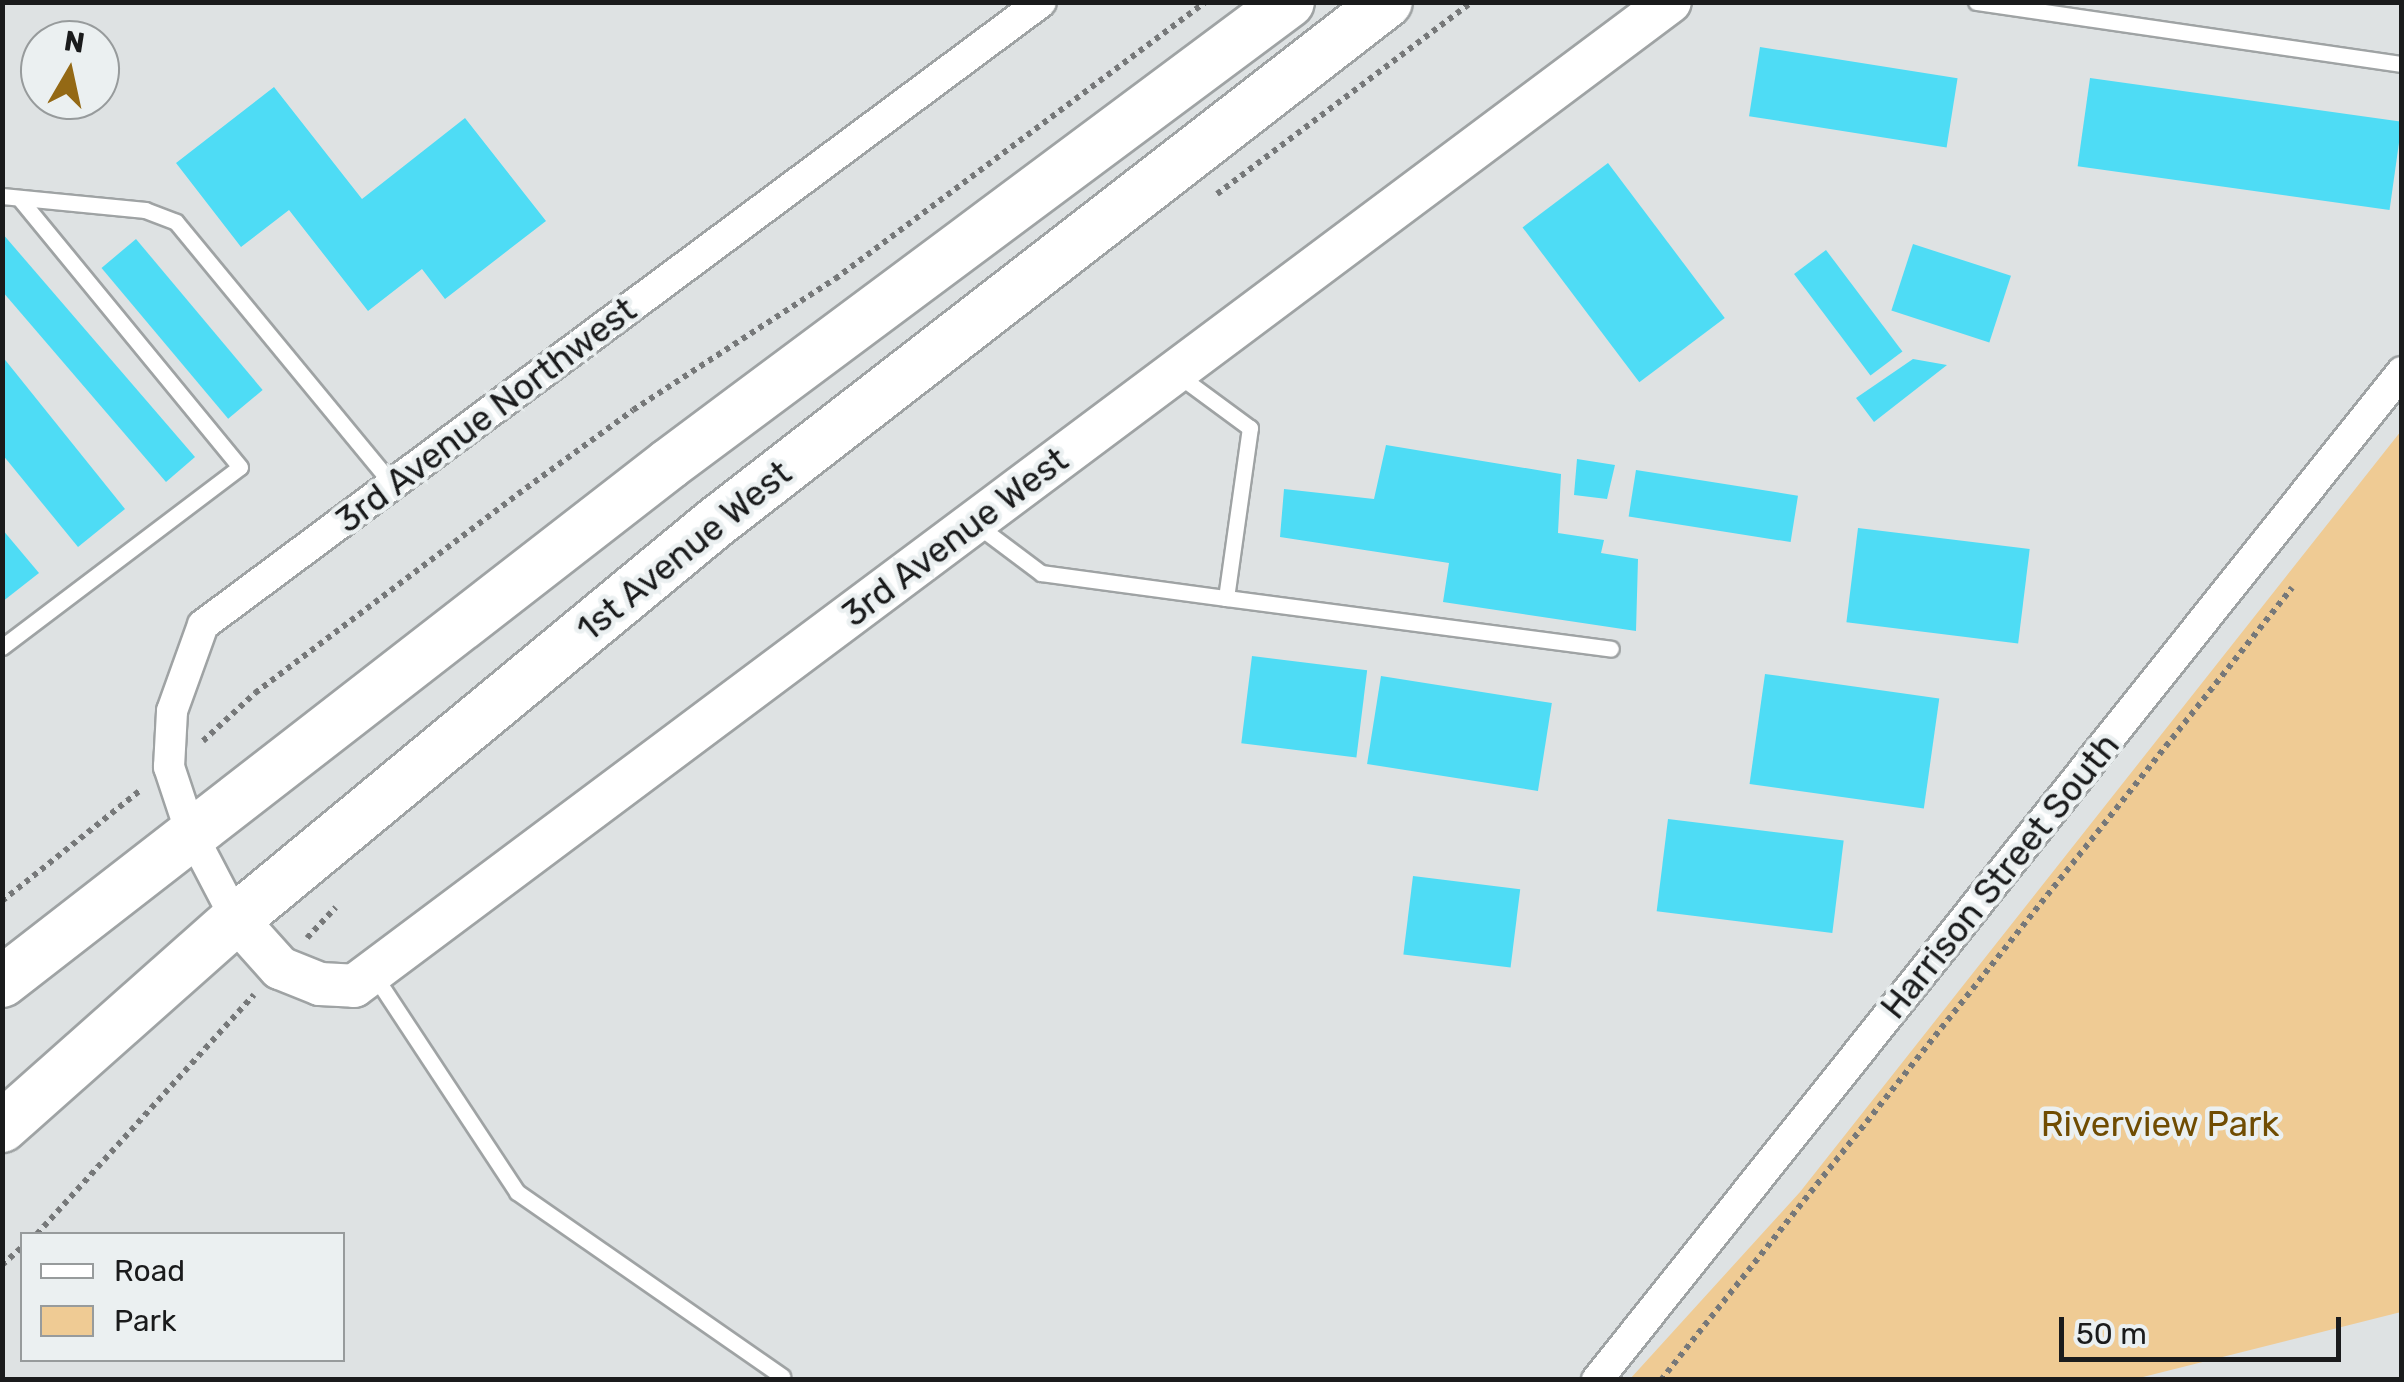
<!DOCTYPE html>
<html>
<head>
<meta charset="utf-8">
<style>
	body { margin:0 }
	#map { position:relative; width:2404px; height:1382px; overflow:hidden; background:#dee2e3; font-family:Rubik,sans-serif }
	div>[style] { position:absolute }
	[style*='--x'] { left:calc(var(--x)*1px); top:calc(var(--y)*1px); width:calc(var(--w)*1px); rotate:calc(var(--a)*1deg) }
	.green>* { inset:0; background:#efcb94 }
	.building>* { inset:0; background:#4edcf5; transform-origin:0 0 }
	.path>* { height:6px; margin-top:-3px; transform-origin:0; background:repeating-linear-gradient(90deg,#767879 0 5px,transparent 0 10px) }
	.roads { filter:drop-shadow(2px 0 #9fa3a4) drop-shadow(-2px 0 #9fa3a4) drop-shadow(0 2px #9fa3a4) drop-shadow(0 -2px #9fa3a4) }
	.lane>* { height:15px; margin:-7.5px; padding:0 7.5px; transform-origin:7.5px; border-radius:7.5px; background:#fff }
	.street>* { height:30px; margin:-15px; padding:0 15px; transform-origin:15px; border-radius:15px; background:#fff }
	.secondary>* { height:42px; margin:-21px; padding:0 21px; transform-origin:21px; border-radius:21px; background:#fff }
	.primary>* { height:50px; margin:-25px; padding:0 25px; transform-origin:25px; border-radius:25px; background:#fff }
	span { translate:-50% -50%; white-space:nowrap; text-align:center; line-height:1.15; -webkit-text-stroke:9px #ebf0f1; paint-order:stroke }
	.street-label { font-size:35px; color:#1a1b1c }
	.park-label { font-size:35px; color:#704c02 }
	.frame { position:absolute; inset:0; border:5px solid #1a1b1c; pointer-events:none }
	.legend { position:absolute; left:20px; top:1232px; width:325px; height:130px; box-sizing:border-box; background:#ebf0f1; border:2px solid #979b9c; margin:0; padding:12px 18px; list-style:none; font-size:30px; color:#1a1b1c }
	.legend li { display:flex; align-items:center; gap:20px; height:50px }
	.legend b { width:50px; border:2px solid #979b9c }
	.north { position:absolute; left:20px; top:20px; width:100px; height:100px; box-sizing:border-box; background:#ebf0f1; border:2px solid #979b9c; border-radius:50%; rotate:9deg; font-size:28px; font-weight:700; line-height:40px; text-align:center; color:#1a1b1c }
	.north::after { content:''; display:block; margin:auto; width:35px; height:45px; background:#946915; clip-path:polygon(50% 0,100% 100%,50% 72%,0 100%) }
	.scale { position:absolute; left:2059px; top:1317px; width:282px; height:45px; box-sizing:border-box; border:5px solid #1a1b1c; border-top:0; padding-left:12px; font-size:30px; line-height:35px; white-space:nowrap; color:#1a1b1c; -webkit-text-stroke:8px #ebf0f1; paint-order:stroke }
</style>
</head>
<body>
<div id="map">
	<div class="green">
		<div style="clip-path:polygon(2401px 431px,2401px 1312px,2135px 1379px,1630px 1379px,1800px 1192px)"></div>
	</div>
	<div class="building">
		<div style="left:1760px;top:47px;width:200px;height:70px;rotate:9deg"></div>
		<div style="left:2090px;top:78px;width:315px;height:89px;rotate:8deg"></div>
		<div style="clip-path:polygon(274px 87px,362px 199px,465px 118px,546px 221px,445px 299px,422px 269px,368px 311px,289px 210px,241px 247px,176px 163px)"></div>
		<div style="left:1608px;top:163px;width:194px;height:107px;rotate:53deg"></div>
		<div style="clip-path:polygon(2px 233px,195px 457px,166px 482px,2px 291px)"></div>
		<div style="left:136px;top:239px;width:197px;height:45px;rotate:50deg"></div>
		<div style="left:1913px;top:244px;width:103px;height:70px;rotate:18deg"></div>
		<div style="left:1826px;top:250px;width:127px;height:40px;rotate:53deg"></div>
		<div style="clip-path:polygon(2px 356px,125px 509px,78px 547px,2px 454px)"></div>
		<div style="clip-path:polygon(1913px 359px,1947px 365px,1874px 422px,1856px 398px)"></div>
		<div style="clip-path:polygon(1386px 445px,1561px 474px,1558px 533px,1604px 540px,1601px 553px,1638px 559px,1636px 631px,1443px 602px,1449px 563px,1280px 537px,1284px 489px,1374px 499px)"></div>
		<div style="clip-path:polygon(1577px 459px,1615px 465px,1607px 499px,1574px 495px)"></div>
		<div style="left:1636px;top:470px;width:164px;height:47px;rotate:9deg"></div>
		<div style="left:1858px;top:528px;width:173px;height:95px;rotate:7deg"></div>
		<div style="clip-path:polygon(2px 529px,39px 573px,2px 602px)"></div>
		<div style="left:1252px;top:656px;width:116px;height:88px;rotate:7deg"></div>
		<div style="left:1765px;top:674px;width:176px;height:111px;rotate:8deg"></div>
		<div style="left:1381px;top:676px;width:173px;height:89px;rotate:9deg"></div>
		<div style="left:1668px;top:819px;width:177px;height:93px;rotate:7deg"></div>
		<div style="left:1413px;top:876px;width:108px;height:79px;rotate:7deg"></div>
	</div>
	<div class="path">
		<div style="--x:1217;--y:194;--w:319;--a:-37"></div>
		<div style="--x:203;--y:741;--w:71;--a:-42.7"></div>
		<div style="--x:255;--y:693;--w:330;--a:-37.1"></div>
		<div style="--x:518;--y:494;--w:142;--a:-36.1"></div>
		<div style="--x:633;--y:410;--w:241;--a:-33"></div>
		<div style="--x:835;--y:279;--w:462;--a:-36.8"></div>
		<div style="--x:2;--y:901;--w:179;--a:-38.7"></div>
		<div style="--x:307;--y:938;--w:42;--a:-46.9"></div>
		<div style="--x:37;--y:1234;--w:323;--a:-47.8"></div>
		<div style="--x:2;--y:1265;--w:27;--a:-42"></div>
		<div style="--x:1661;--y:1380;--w:1013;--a:-51.46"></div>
	</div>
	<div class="roads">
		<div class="lane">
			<div style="--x:1976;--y:2;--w:430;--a:8.3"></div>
			<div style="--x:2;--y:196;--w:144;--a:5.6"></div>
			<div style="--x:145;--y:210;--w:33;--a:21"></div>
			<div style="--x:176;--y:222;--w:340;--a:50.5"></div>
			<div style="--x:977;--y:525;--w:80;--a:36.9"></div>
			<div style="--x:1041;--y:573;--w:187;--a:7.7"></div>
			<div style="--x:1226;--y:598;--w:172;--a:-82"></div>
			<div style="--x:1250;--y:428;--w:89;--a:-143.6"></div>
			<div style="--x:1226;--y:598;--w:388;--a:7.5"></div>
			<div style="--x:2;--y:647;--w:298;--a:-37.1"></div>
			<div style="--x:240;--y:467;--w:348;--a:-129.4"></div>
			<div style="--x:374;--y:975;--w:260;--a:56.6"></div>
			<div style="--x:517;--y:1192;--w:323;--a:34.8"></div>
		</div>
		<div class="street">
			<div style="--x:236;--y:919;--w:97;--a:-117.6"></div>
			<div style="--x:191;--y:833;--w:70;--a:-108.4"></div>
			<div style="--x:169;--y:767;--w:56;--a:-86.9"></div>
			<div style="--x:172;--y:711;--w:91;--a:-70.2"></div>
			<div style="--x:203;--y:625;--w:1044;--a:-36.63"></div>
			<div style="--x:1597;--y:1380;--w:1290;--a:-51.39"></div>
		</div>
		<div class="secondary">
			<div style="--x:236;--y:919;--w:66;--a:48.1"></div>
			<div style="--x:280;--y:968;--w:43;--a:21.8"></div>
			<div style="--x:320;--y:984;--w:34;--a:3"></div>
			<div style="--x:354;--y:986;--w:1643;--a:-36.79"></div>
		</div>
		<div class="primary">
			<div style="--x:2;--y:982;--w:845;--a:-37.83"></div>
			<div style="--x:669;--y:464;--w:773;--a:-36.69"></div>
			<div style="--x:2;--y:1127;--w:313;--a:-41.6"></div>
			<div style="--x:236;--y:919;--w:621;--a:-39.58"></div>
			<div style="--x:715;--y:523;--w:850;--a:-37.79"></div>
		</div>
	</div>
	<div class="street-label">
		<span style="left:486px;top:415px;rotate:-37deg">3rd Avenue Northwest</span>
		<span style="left:955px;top:537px;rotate:-37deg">3rd Avenue West</span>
		<span style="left:684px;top:551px;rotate:-39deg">1st Avenue West</span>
		<span style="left:2000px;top:876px;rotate:-51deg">Harrison Street South</span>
	</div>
	<div class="park-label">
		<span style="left:2160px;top:1124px">Riverview Park</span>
	</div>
	<div class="frame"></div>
	<ul class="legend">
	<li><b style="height:12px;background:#fff"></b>Road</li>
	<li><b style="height:28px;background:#efcb94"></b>Park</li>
	</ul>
	<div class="north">N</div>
	<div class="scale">50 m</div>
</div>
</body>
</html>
